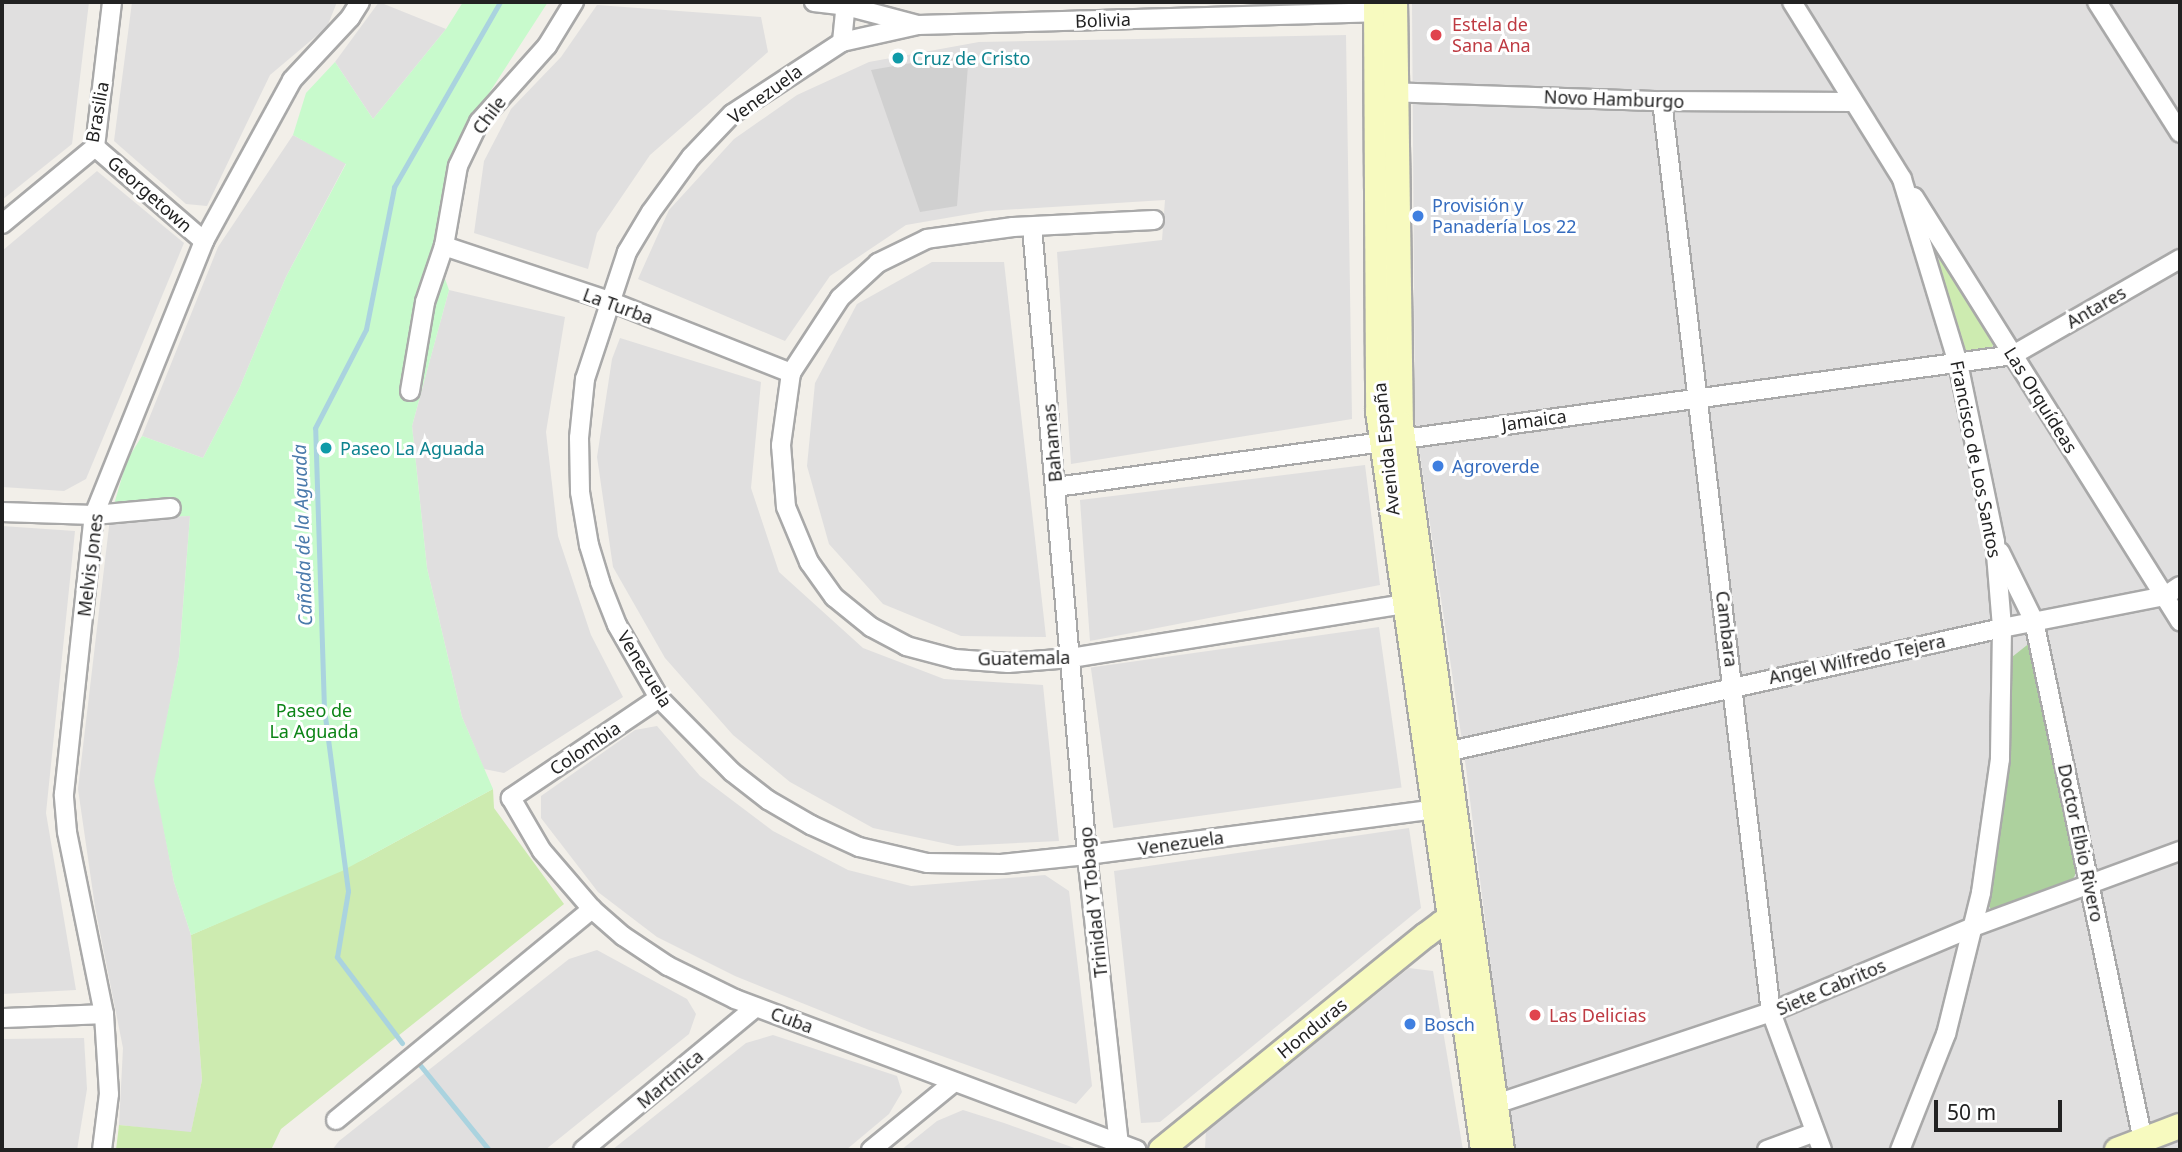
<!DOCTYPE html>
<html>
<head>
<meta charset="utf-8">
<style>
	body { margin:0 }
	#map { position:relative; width:2182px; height:1152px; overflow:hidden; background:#f2efe9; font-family:"Noto Sans",sans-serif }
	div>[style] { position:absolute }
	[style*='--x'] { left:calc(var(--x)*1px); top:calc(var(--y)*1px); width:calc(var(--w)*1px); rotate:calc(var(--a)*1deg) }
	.residential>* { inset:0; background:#e0dfdf; transform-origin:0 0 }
	.religious>* { inset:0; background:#d0d0d0 }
	.grass>* { inset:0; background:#cdebb0 }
	.forest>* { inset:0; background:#add19e }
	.park>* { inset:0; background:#c8facc }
	.stream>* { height:5px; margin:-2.5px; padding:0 2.5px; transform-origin:2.5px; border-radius:2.5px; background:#aad3df }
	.roads { filter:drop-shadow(2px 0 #a9a9a9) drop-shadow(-2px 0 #a9a9a9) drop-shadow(0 2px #a9a9a9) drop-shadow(0 -2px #a9a9a9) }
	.street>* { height:18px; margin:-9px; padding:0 9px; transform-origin:9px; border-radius:9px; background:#fff }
	.secondary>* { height:24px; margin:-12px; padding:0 12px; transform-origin:12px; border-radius:12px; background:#f7fabf }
	.dots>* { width:19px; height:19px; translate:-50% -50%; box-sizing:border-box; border:4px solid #fff; border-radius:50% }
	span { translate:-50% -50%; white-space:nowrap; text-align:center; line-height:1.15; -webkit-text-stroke:6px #fff; paint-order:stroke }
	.street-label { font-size:18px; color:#222 }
	.health-label { font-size:18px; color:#be3a42 }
	.left { translate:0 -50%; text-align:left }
	.culture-label { font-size:18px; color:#0d838f }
	.shop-label { font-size:18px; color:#366cbe }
	.park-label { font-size:18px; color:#0c8416 }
	.water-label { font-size:19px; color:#4a7aab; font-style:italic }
	.frame { position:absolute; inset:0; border:4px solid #222; pointer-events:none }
	.scale { position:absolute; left:1934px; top:1100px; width:128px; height:32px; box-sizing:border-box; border:4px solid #222; border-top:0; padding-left:9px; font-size:21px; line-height:24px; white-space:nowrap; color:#222; -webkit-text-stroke:5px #fff; paint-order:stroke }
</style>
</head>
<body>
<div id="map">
	<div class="residential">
		<div style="clip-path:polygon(2px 2px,89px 2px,72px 144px,2px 200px)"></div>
		<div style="clip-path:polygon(132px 2px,337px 2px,327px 27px,270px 75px,207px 206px,186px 204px,114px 141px)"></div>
		<div style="clip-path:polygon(379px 2px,446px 29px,373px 119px,335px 62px)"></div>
		<div style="clip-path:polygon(1412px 2px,2180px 2px,2180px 1150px,1514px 1150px,1466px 768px,1415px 422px)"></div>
		<div style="clip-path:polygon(597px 5px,761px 17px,768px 52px,650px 155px,597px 233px,588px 269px,474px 233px,484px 161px,511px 109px,561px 57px)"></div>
		<div style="clip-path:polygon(1346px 35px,1352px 419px,1071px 464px,1057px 252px,1162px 240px,1165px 200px,987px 211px,906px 225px,830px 276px,785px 341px,638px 279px,669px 210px,734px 139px,797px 95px,869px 62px,979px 42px)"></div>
		<div style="clip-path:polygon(293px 135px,346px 163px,286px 277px,239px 389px,203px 458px,142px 436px,218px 247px)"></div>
		<div style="clip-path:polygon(97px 171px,184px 243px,86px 479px,64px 491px,2px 487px,2px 251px)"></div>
		<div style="clip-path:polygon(932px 262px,1004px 262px,1046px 637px,961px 636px,883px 604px,829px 544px,807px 466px,815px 383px,857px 304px)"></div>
		<div style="clip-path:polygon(449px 290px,565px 317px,546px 432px,558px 536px,591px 635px,623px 697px,504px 773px,484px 769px,462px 717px,427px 568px,412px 426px)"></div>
		<div style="clip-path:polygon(620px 338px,761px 382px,751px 488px,779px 572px,863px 648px,944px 679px,1043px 685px,1059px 841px,957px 846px,873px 828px,790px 782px,733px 735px,665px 658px,613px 567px,597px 457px,612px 359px)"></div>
		<div style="clip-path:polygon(1365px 465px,1380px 585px,1090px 641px,1080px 500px)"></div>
		<div style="clip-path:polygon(190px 516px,179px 657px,155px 781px,174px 882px,191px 935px,202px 1080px,191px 1133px,119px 1125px,123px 1048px,95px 907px,78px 789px,110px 518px)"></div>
		<div style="clip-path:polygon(2px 526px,75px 531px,46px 813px,76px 990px,2px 994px)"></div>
		<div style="left:1379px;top:627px;width:162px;height:291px;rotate:82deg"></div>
		<div style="clip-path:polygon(657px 726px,700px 776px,773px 831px,848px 870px,911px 886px,1045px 875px,1069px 891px,1092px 1086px,1076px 1104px,869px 1030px,735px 976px,657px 937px,598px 892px,541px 818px,541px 796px,635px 730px)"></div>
		<div style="clip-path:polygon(1409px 828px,1421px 908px,1160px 1122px,1141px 1123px,1114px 871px)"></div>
		<div style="clip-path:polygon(597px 950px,687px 999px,696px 1014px,689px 1034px,545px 1150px,332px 1150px,339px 1141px,569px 959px)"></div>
		<div style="clip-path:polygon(1409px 968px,1433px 971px,1463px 1150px,1222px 1150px,1205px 1148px,1206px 1131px)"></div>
		<div style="clip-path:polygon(773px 1035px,897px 1076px,902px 1092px,889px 1114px,846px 1150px,612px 1150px,746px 1043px)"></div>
		<div style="clip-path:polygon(84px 1038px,87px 1089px,77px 1150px,2px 1150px,2px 1039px)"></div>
		<div style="clip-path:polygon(963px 1110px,1004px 1123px,1080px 1150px,901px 1150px,937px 1121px)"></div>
	</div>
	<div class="religious">
		<div style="clip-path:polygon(969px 53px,957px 206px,920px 212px,871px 70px)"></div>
	</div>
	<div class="grass">
		<div style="clip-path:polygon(1943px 259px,1995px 341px,1990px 351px,1966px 351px,1938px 260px)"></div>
		<div style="clip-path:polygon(493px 789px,494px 808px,564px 904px,281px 1129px,271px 1150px,116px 1150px,119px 1125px,191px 1132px,202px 1080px,191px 935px,364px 859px)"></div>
	</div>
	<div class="forest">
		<div style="clip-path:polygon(2031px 642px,2076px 873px,2071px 883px,1993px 912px,1988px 905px,2010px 763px,2012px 657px)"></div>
	</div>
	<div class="park">
		<div style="clip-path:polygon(463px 2px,548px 2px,462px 135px,433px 245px,449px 290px,412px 426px,427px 568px,462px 717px,493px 789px,342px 871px,191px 935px,174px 882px,154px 781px,179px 657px,190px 516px,110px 518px,127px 460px,142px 436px,203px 458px,239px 389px,286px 277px,346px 164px,293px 135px,306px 93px,335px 62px,373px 119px,446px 29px)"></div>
	</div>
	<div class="stream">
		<div style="--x:402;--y:1043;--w:108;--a:-127.1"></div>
		<div style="--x:337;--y:957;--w:67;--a:-80.5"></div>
		<div style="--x:348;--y:891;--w:184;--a:-97.5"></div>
		<div style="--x:324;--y:709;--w:281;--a:-91.8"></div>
		<div style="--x:315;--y:428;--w:111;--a:-62.7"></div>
		<div style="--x:366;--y:329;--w:145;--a:-78.8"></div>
		<div style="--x:394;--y:187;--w:213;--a:-60.2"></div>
		<div style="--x:420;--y:1065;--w:109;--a:50.9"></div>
	</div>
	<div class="roads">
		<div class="street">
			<div style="--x:814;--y:2;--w:32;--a:7"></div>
			<div style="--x:846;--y:6;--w:74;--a:14.8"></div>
			<div style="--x:918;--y:25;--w:467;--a:-1.6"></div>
			<div style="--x:1792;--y:2;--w:208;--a:58.1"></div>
			<div style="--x:1902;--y:179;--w:192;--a:73.1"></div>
			<div style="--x:1958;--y:363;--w:183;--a:78.3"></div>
			<div style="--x:1995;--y:542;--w:86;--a:85.3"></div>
			<div style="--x:2002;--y:628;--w:131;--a:90.9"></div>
			<div style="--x:2000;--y:759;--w:135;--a:98.1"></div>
			<div style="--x:1981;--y:893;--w:145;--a:103.9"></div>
			<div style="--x:1946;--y:1034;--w:125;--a:111.6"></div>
			<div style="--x:2097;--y:2;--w:155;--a:57.6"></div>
			<div style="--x:918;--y:25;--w:78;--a:167.4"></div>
			<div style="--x:842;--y:42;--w:131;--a:146.8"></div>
			<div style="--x:732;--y:114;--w:59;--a:133.6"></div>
			<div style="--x:691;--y:157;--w:68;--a:126"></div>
			<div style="--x:651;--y:212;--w:47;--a:121"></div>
			<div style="--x:627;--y:252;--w:134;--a:108.3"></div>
			<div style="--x:585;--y:379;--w:59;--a:95.8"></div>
			<div style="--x:579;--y:438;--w:54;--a:88.9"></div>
			<div style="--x:580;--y:492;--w:54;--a:80.4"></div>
			<div style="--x:589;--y:545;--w:39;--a:73"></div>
			<div style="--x:600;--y:582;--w:46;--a:68.4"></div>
			<div style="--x:617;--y:625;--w:84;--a:60.1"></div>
			<div style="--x:659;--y:698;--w:104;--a:45.4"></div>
			<div style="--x:732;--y:772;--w:46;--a:37.9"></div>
			<div style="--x:768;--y:800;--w:50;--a:30.2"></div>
			<div style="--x:811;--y:825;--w:53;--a:24.6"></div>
			<div style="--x:859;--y:847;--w:70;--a:13.2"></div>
			<div style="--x:927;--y:863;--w:74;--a:0.8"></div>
			<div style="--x:1001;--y:864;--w:86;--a:-6"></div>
			<div style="--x:1087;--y:855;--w:361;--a:-7.5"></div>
			<div style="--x:842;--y:42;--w:40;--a:-84.3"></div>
			<div style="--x:1386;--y:92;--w:276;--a:1.9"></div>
			<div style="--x:1662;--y:101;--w:190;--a:0.3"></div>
			<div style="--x:1662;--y:101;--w:917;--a:83.18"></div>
			<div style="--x:1771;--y:1012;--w:147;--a:69.7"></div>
			<div style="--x:95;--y:147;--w:144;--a:40.8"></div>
			<div style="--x:1914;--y:197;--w:501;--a:57.9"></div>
			<div style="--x:1154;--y:220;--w:141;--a:177.2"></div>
			<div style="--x:1013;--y:227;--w:87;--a:172.1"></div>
			<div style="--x:927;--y:239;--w:55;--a:153.9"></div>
			<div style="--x:878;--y:263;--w:52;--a:137.4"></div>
			<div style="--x:840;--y:298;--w:90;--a:123.2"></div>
			<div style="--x:791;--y:373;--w:73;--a:97.9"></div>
			<div style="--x:781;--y:445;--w:62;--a:85.4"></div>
			<div style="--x:786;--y:507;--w:60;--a:67.3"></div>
			<div style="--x:809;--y:562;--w:43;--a:54.5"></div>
			<div style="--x:834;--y:597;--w:48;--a:39"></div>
			<div style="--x:871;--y:627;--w:40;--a:28"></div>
			<div style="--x:906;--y:646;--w:51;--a:14.9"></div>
			<div style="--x:955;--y:659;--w:53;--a:4.3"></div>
			<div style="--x:1008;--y:663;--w:63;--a:-4.5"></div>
			<div style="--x:1071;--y:658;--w:350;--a:-9.2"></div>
			<div style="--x:2;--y:224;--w:121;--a:-39.6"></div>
			<div style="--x:95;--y:147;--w:146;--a:-83.3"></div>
			<div style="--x:1032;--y:227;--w:630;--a:84.99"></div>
			<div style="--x:1087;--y:855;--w:292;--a:83.7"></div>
			<div style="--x:444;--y:246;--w:174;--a:18.4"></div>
			<div style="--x:609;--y:301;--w:196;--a:21.6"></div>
			<div style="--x:410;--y:391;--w:90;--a:-80.4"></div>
			<div style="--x:425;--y:302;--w:59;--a:-71.3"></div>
			<div style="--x:444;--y:246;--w:81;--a:-80.1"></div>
			<div style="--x:458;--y:166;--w:49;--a:-64.5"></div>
			<div style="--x:479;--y:122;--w:102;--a:-48.2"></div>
			<div style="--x:547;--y:46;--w:52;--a:-58.5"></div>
			<div style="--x:1056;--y:487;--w:966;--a:-7.85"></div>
			<div style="--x:2013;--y:355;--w:193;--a:-29.9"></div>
			<div style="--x:2;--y:512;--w:92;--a:1.9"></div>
			<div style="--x:94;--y:515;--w:77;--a:-5.2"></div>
			<div style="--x:2000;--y:552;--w:77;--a:63.8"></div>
			<div style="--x:2034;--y:621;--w:541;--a:78.15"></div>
			<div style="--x:659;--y:698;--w:179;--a:146"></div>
			<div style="--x:511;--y:798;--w:61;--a:59.7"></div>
			<div style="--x:542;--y:851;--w:77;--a:49.2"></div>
			<div style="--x:592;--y:909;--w:41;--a:41.1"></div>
			<div style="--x:623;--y:936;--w:54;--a:33.7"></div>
			<div style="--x:668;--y:966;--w:75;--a:26.2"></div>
			<div style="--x:735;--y:999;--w:429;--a:20.6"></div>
			<div style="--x:1437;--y:754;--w:579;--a:-12.57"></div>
			<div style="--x:2002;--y:628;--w:166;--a:-11.1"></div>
			<div style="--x:2165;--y:596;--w:18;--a:-34"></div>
			<div style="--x:2;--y:1018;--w:102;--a:-2.2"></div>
			<div style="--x:1487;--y:1107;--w:299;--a:-18.5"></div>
			<div style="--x:1771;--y:1012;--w:219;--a:-22.8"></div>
			<div style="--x:1973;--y:927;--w:221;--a:-20.2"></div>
			<div style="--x:336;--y:1120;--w:332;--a:-39.5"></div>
			<div style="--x:102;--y:1150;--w:56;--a:-82.9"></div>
			<div style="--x:109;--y:1094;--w:80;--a:-93.6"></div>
			<div style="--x:104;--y:1014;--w:186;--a:-101.5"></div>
			<div style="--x:67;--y:832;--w:38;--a:-95"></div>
			<div style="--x:64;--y:794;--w:281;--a:-83.9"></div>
			<div style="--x:94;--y:515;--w:295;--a:-68.1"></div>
			<div style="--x:204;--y:241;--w:183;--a:-61.3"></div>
			<div style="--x:292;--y:80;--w:85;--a:-46.9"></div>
			<div style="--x:350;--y:18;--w:19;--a:-58"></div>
			<div style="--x:583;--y:1150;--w:224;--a:-39.6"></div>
			<div style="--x:871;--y:1150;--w:107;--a:-39.3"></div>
			<div style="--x:1767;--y:1150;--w:51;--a:-20.6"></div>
		</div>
		<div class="secondary">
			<div style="--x:1376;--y:2;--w:410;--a:89.7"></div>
			<div style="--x:1378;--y:412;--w:745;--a:81.9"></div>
			<div style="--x:1395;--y:2;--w:422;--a:89.2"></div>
			<div style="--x:1401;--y:424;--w:733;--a:82.08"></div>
			<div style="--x:1161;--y:1150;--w:341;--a:-39.1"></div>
			<div style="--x:1426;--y:935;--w:20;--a:-37"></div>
			<div style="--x:1442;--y:923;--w:23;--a:-10"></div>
			<div style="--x:2117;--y:1150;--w:67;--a:-20.9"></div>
		</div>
	</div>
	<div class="dots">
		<div style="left:1436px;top:35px;background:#e0444e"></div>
		<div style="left:898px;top:58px;background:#0f9aa8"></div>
		<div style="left:1418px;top:216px;background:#3f7fe0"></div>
		<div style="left:326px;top:448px;background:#0f9aa8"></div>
		<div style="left:1438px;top:466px;background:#3f7fe0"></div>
		<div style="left:1535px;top:1015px;background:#e0444e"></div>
		<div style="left:1410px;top:1024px;background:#3f7fe0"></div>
	</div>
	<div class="street-label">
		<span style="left:1103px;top:20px;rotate:-2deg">Bolivia</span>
		<span style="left:765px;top:94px;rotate:-36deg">Venezuela</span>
		<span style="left:1614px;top:99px;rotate:2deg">Novo Hamburgo</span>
		<span style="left:97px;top:112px;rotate:-80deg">Brasilia</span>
		<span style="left:489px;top:115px;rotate:-53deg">Chile</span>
		<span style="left:150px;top:194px;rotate:41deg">Georgetown</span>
		<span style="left:618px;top:306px;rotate:20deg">La Turba</span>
		<span style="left:2096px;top:307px;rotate:-30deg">Antares</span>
		<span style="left:2041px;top:400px;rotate:58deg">Las Orquídeas</span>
		<span style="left:1534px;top:420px;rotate:-8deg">Jamaica</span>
		<span style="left:1052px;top:443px;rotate:-95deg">Bahamas</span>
		<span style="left:1386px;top:449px;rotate:-96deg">Avenida España</span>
		<span style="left:1976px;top:459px;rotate:79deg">Francisco de Los Santos</span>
		<span style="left:90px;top:565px;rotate:-83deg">Melvis Jones</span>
		<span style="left:1727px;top:629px;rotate:83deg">Cambara</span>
		<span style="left:1024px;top:658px;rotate:-1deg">Guatemala</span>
		<span style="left:1857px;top:659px;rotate:-12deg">Angel Wilfredo Tejera</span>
		<span style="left:645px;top:669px;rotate:58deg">Venezuela</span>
		<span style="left:585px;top:748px;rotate:-34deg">Colombia</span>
		<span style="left:1181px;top:843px;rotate:-8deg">Venezuela</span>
		<span style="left:2081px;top:843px;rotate:78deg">Doctor Elbio Rivero</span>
		<span style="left:1093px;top:902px;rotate:-96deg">Trinidad Y Tobago</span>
		<span style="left:1831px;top:987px;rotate:-23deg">Siete Cabritos</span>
		<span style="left:792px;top:1020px;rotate:20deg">Cuba</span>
		<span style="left:1312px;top:1028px;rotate:-39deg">Honduras</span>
		<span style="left:670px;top:1079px;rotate:-40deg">Martinica</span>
	</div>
	<div class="health-label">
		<span class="left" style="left:1452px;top:35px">Estela de<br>Sana Ana</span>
		<span class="left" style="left:1549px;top:1015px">Las Delicias</span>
	</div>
	<div class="culture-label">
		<span class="left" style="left:912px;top:58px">Cruz de Cristo</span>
		<span class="left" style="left:340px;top:448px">Paseo La Aguada</span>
	</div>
	<div class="shop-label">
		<span class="left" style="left:1432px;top:216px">Provisión y<br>Panadería Los 22</span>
		<span class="left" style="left:1452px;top:466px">Agroverde</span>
		<span class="left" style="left:1424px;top:1024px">Bosch</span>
	</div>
	<div class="park-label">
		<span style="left:314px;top:721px">Paseo de<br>La Aguada</span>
	</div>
	<div class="water-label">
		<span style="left:303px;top:535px;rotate:-92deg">Cañada de la Aguada</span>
	</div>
	<div class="frame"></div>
	<div class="scale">50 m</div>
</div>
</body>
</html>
